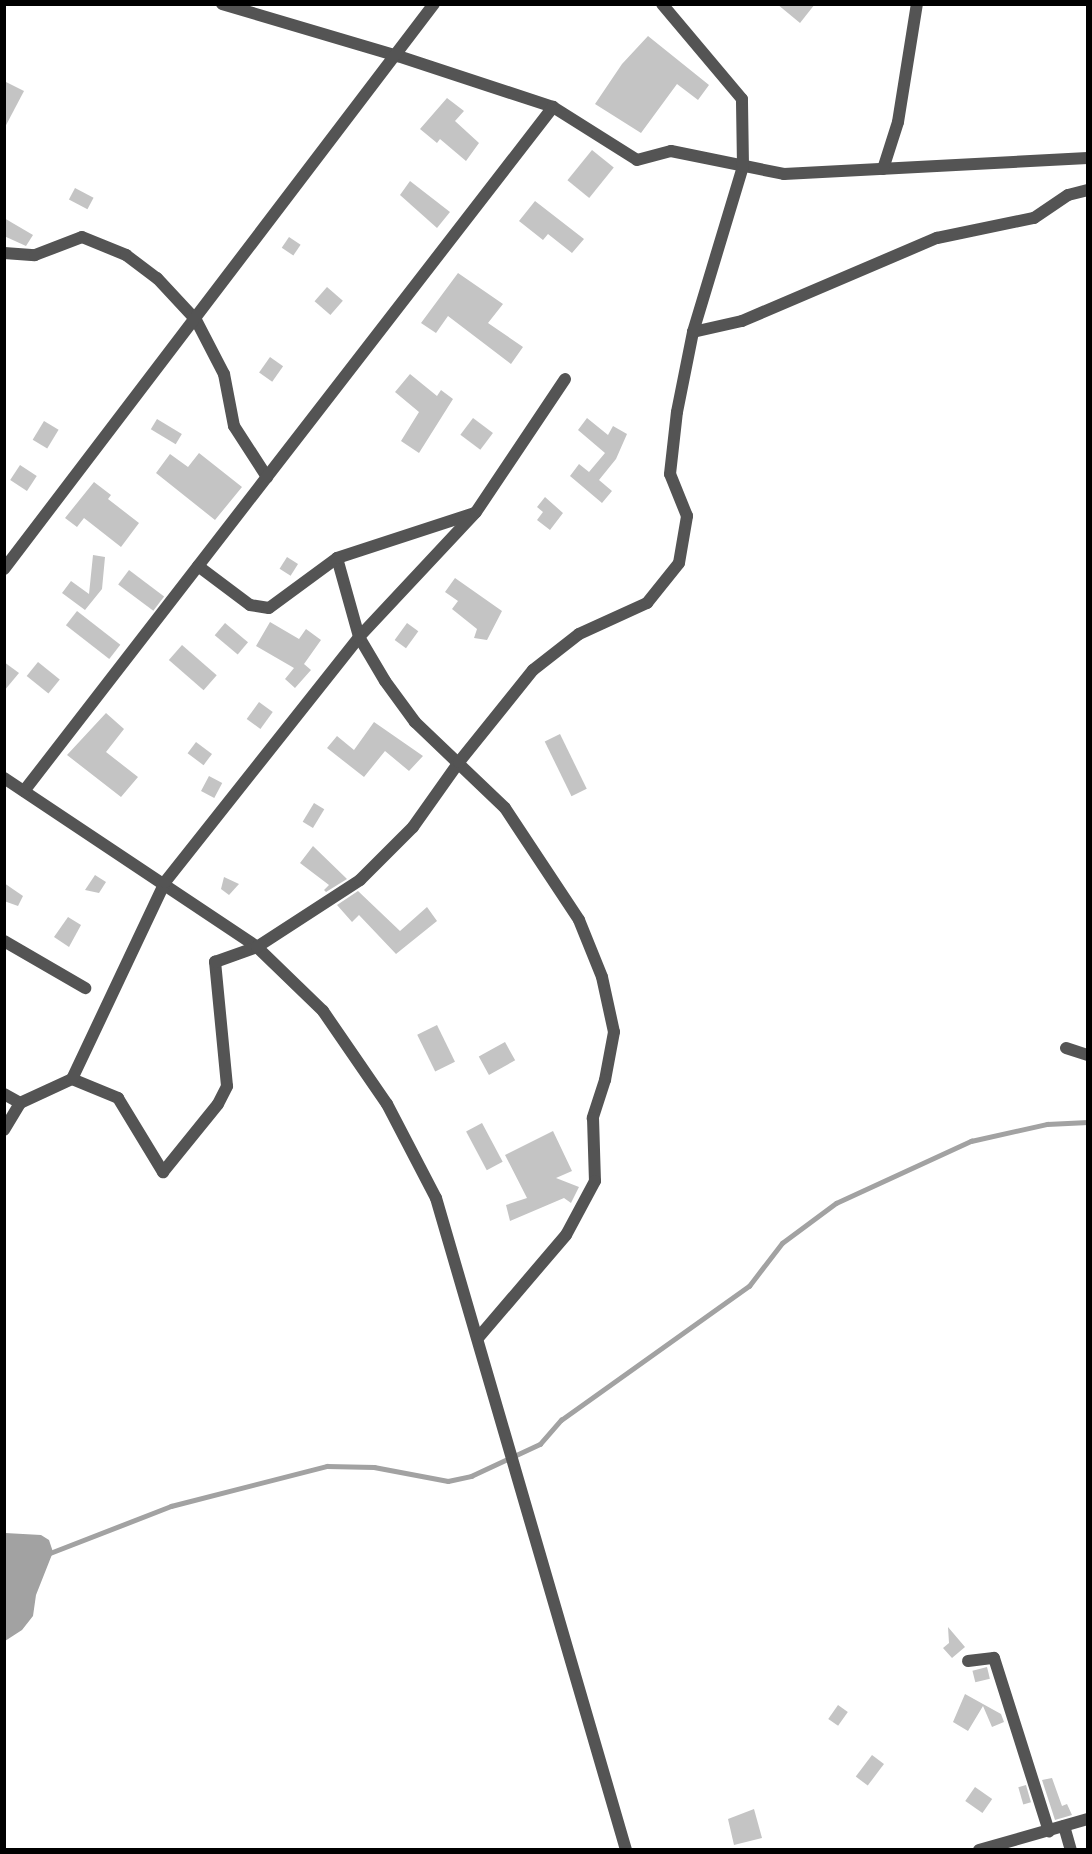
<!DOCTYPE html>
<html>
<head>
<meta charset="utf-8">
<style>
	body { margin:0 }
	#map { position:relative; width:1092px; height:1854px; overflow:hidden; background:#fff; font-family:Raleway,sans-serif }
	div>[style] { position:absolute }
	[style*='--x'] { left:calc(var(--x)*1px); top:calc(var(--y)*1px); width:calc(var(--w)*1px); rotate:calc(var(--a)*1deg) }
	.water>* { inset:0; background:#a2a2a2 }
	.stream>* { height:4.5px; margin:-2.25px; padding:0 2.25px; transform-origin:2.25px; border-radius:2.25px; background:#a2a2a2 }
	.building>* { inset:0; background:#c4c4c4; transform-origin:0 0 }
	.minor>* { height:12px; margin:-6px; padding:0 6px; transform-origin:6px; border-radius:6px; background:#545454 }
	span { translate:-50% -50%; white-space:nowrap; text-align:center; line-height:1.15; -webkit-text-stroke:6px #fff; paint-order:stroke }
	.frame { position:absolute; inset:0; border:6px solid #000; pointer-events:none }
</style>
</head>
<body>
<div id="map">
	<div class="water">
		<div style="clip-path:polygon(5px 1533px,41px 1535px,49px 1540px,53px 1552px,36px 1595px,33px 1616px,22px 1630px,5px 1641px)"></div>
	</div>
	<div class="stream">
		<div style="--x:50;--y:1553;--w:130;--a:-21.2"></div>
		<div style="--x:171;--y:1506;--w:161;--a:-14.4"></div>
		<div style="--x:327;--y:1466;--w:47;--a:1.2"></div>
		<div style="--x:374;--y:1467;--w:75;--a:10.7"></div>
		<div style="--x:448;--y:1481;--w:24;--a:-12"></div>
		<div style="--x:471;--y:1476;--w:76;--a:-24.9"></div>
		<div style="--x:540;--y:1444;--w:32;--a:-49"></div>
		<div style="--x:561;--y:1420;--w:231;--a:-35.5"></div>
		<div style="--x:749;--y:1286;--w:54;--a:-52.5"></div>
		<div style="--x:782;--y:1243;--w:67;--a:-36.5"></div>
		<div style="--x:836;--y:1203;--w:149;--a:-24.7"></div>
		<div style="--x:971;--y:1141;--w:78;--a:-12.6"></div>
		<div style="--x:1047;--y:1124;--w:41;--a:-2.8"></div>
	</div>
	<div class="building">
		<div style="clip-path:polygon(777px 4px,815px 4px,800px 23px)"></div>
		<div style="clip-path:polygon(648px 36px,709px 85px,698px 100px,677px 84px,641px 133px,595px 104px,622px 64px)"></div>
		<div style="clip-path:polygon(4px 81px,24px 91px,4px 129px)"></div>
		<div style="clip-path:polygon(447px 98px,464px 111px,455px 121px,479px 143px,466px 161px,440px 139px,437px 143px,420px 129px)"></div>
		<div style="left:592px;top:150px;width:28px;height:39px;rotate:39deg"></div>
		<div style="clip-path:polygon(410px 181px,450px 212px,437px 228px,400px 195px)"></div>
		<div style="left:75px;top:188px;width:21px;height:13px;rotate:28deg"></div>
		<div style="clip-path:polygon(535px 201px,584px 239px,572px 253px,548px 234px,543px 240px,519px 221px)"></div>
		<div style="clip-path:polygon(4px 218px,33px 235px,26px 246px,4px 236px)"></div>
		<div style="left:289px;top:237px;width:14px;height:13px;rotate:34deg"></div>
		<div style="clip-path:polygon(458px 273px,503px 304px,488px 323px,523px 347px,511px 364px,448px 316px,436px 333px,421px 323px)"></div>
		<div style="left:327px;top:287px;width:21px;height:19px;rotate:41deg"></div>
		<div style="left:270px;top:357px;width:16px;height:19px;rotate:35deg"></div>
		<div style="clip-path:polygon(410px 374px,437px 396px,441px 390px,453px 399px,419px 453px,401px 441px,419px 412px,395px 392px)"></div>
		<div style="left:473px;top:418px;width:25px;height:21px;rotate:37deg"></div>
		<div style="clip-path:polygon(587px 418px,608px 435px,613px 426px,627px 434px,616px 459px,599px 480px,612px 491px,602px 503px,570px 476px,579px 464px,589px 472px,605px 453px,578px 430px)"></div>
		<div style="left:157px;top:419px;width:29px;height:12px;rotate:31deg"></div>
		<div style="left:44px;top:421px;width:17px;height:22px;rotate:31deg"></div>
		<div style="clip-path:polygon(199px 453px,242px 487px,215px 520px,156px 473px,170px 454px,188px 467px)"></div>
		<div style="left:20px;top:465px;width:20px;height:18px;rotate:33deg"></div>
		<div style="clip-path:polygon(94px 482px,111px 495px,108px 499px,139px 523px,121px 547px,84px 518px,77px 527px,65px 518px)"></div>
		<div style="clip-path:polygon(545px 497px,563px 513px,550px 530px,537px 520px,543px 512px,537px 507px)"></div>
		<div style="clip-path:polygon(93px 555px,105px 557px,102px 589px,85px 610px,62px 593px,71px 581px,89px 594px)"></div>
		<div style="left:287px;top:557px;width:13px;height:14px;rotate:32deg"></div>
		<div style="left:129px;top:570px;width:44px;height:18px;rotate:37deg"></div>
		<div style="clip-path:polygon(455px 578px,502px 611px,487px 640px,474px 638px,477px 629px,452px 609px,458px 601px,445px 592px)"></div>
		<div style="left:77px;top:611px;width:55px;height:18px;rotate:38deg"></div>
		<div style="clip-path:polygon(270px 622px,299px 639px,306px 629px,321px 640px,304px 664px,311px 670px,295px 688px,285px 679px,294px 668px,256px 646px)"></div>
		<div style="left:225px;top:623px;width:30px;height:16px;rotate:40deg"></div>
		<div style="left:407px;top:623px;width:14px;height:21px;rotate:36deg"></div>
		<div style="left:182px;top:645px;width:46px;height:20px;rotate:41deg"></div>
		<div style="clip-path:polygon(4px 662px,19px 673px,4px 691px)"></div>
		<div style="left:38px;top:662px;width:28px;height:18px;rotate:39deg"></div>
		<div style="left:259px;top:702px;width:17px;height:21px;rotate:36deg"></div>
		<div style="clip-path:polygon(106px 713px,124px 729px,106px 752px,138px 777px,121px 797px,67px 755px)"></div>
		<div style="clip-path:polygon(374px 722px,423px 756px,409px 771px,385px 751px,364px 777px,327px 748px,337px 736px,354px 750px)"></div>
		<div style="left:560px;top:734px;width:61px;height:17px;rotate:64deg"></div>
		<div style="left:196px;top:742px;width:20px;height:14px;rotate:37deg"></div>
		<div style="left:209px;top:776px;width:15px;height:17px;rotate:28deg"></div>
		<div style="left:314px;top:803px;width:12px;height:22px;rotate:31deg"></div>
		<div style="clip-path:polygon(313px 846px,347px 879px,326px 892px,324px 890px,329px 885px,300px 863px)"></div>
		<div style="clip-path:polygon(95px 875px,106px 882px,99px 893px,85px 890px)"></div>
		<div style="clip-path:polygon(224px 877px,239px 884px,229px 895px,221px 889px)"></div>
		<div style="clip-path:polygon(4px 883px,23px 896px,18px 906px,4px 901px)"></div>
		<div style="clip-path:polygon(358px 891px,400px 931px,427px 907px,437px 921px,396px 954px,359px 915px,352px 922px,337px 905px)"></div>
		<div style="clip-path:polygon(68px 917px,81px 925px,69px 947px,54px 937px)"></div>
		<div style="left:437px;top:1025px;width:41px;height:22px;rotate:64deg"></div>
		<div style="left:505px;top:1042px;width:21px;height:30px;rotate:61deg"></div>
		<div style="left:482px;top:1123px;width:44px;height:18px;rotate:62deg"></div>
		<div style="clip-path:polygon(553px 1131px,572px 1171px,556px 1178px,579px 1187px,571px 1203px,564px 1198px,510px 1221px,506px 1205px,527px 1198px,505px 1155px)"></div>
		<div style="clip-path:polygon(948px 1627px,965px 1647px,952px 1658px,943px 1648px,949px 1643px)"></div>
		<div style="left:987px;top:1667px;width:12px;height:15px;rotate:76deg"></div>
		<div style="clip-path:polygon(965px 1694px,1001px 1714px,1004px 1722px,992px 1727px,983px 1706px,968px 1731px,953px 1722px)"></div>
		<div style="left:838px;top:1705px;width:12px;height:17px;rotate:35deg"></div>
		<div style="left:872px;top:1755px;width:15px;height:27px;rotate:37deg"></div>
		<div style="clip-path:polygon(1052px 1778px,1062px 1806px,1067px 1804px,1072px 1815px,1055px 1820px,1042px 1780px)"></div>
		<div style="left:1026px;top:1785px;width:18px;height:8px;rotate:74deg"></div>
		<div style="left:975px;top:1787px;width:21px;height:17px;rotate:35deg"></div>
		<div style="clip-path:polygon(754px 1809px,762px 1838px,734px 1845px,728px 1819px)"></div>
	</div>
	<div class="minor">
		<div style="--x:222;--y:4;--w:184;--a:16.5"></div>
		<div style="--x:398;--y:56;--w:163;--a:18.2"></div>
		<div style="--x:553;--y:107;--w:99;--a:32.2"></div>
		<div style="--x:637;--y:160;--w:35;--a:-15"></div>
		<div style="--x:671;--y:151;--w:115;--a:11.5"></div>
		<div style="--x:784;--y:174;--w:304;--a:-3"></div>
		<div style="--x:883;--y:169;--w:49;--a:-72.3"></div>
		<div style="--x:898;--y:122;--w:120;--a:-80.9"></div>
		<div style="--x:4;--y:253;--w:31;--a:4"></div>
		<div style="--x:35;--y:255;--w:50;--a:-21"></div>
		<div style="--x:82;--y:237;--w:48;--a:22.2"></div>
		<div style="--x:126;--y:255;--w:39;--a:37"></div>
		<div style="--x:157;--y:278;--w:57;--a:47.1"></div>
		<div style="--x:196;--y:320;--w:61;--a:62.6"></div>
		<div style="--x:224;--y:374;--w:53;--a:79.1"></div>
		<div style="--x:234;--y:426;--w:61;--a:57.1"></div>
		<div style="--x:693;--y:332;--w:50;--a:-12.7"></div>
		<div style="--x:742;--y:321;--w:212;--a:-23.1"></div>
		<div style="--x:937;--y:238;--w:99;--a:-11.7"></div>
		<div style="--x:1034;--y:218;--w:41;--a:-34.1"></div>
		<div style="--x:1068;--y:195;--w:21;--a:-14"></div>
		<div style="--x:337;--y:558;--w:82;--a:74.4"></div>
		<div style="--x:359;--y:637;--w:51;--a:59.4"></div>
		<div style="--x:385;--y:681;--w:51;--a:53.8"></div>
		<div style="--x:415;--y:722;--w:124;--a:43.7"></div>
		<div style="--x:505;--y:808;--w:134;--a:56.5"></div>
		<div style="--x:579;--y:920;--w:61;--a:68"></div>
		<div style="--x:602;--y:977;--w:56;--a:77.7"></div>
		<div style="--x:614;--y:1032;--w:49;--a:100.6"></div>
		<div style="--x:605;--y:1080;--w:40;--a:108"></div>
		<div style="--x:593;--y:1118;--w:63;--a:88.2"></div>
		<div style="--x:595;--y:1181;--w:61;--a:118.2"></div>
		<div style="--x:566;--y:1235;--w:135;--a:130.5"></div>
		<div style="--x:198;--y:566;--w:65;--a:36.9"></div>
		<div style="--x:250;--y:605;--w:19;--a:9"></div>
		<div style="--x:269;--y:608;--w:84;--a:-36.3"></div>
		<div style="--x:337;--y:558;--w:145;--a:-18.1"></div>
		<div style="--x:4;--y:569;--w:710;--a:-52.73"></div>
		<div style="--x:4;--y:778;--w:304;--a:33.7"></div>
		<div style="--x:257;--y:947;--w:92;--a:44.1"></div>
		<div style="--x:323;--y:1011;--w:113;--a:55.5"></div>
		<div style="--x:387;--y:1104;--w:106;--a:62.5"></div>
		<div style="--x:436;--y:1198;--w:679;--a:73.75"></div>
		<div style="--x:24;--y:791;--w:865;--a:-52.28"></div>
		<div style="--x:4;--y:941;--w:94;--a:30.1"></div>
		<div style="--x:1066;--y:1048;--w:23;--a:18"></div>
		<div style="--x:72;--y:1079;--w:50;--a:22.4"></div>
		<div style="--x:118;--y:1098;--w:87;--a:58.7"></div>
		<div style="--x:163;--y:1172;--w:87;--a:-51"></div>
		<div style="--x:218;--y:1104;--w:20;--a:-63"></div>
		<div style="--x:227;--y:1086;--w:125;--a:-95.5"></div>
		<div style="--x:215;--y:962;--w:45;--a:-19.7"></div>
		<div style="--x:257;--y:947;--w:123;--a:-33"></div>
		<div style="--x:360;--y:880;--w:75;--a:-45"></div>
		<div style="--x:413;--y:827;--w:80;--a:-54.7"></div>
		<div style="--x:459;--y:762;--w:118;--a:-51.2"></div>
		<div style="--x:533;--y:670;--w:58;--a:-38"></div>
		<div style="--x:579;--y:634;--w:75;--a:-24.5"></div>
		<div style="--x:647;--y:603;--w:51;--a:-51.3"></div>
		<div style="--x:679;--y:563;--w:48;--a:-80.3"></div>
		<div style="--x:687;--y:516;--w:45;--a:-112"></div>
		<div style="--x:670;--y:474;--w:62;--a:-83.6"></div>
		<div style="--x:677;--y:412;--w:82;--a:-78.7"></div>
		<div style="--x:693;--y:332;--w:173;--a:-73.2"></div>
		<div style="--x:743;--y:166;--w:67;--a:-90.9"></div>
		<div style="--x:742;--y:99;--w:124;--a:-130.1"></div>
		<div style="--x:4;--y:1094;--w:18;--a:29"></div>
		<div style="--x:4;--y:1130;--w:31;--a:-59"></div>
		<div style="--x:20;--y:1103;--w:57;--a:-24.8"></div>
		<div style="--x:72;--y:1079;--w:218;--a:-64.7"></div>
		<div style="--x:165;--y:882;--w:313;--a:-51.6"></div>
		<div style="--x:359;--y:637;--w:171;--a:-46.9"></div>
		<div style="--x:476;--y:512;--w:160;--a:-56.2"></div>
		<div style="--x:968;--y:1661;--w:26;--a:-7"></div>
		<div style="--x:994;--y:1658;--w:182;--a:72.4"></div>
		<div style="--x:1064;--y:1826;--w:25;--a:74"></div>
		<div style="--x:979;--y:1850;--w:113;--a:-15.9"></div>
	</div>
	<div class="frame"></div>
</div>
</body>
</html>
